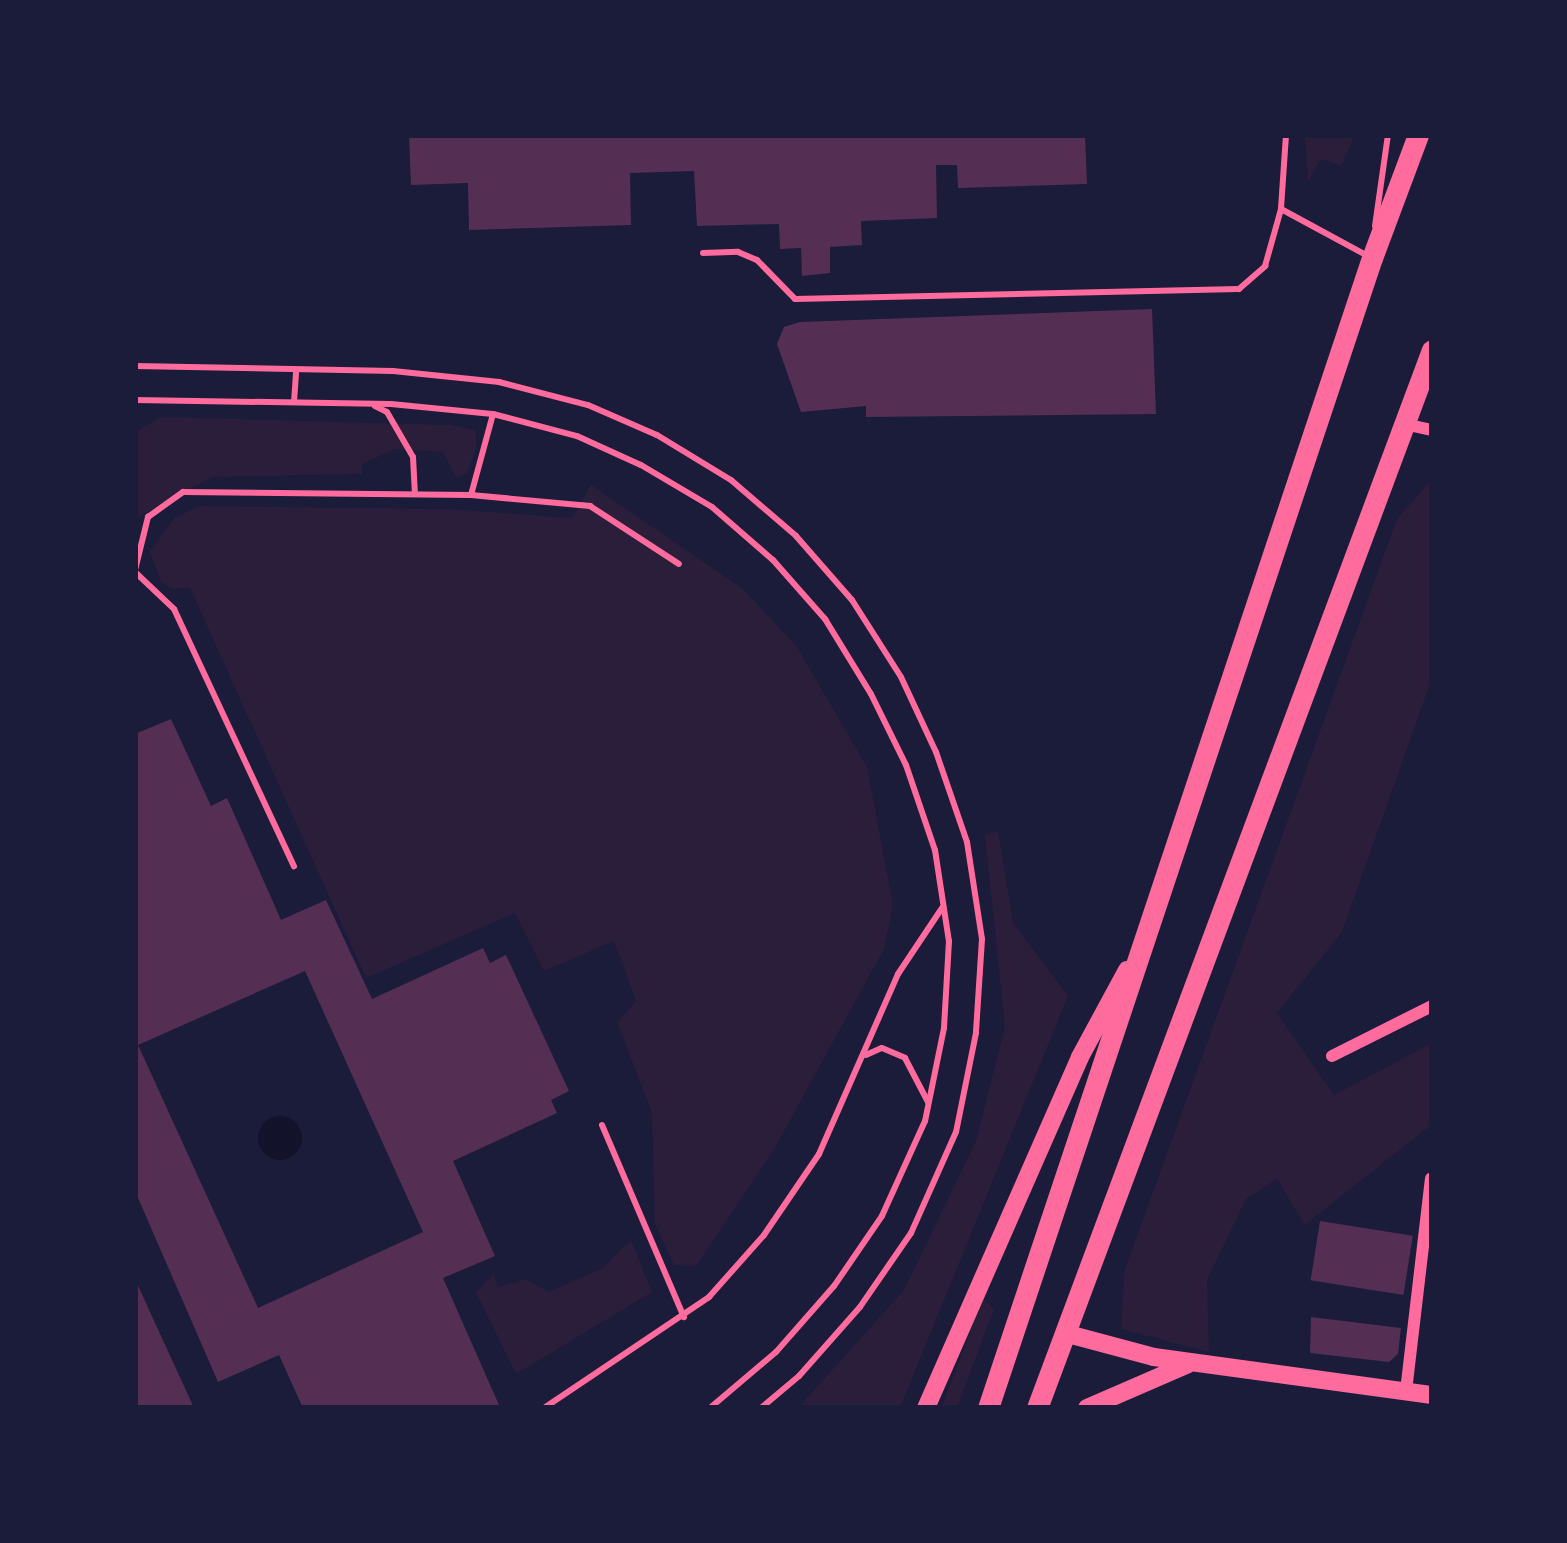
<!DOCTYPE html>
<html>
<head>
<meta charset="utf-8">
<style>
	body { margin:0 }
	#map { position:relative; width:1567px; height:1543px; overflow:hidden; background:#1b1b3a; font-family:"Titillium Web",sans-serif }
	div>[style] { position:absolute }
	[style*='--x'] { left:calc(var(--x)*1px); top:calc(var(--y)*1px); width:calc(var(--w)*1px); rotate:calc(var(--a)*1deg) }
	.green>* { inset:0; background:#2a1e3b }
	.water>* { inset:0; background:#12122b }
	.round { border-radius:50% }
	.building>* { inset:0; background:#542f53; transform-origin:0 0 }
	.service>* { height:6px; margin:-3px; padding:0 3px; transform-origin:3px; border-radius:3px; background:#ff6b9d }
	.minor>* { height:12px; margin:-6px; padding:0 6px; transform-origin:6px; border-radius:6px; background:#ff6b9d }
	.secondary>* { height:18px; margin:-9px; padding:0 9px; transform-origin:9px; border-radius:9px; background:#ff6b9d }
	.trunk>* { height:21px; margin:-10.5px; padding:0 10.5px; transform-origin:10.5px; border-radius:10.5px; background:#ff6b9d }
	span { translate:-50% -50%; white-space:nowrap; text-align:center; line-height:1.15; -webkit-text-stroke:12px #1b1b3a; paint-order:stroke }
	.frame { position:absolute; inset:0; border:138px solid #1b1b3a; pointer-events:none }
</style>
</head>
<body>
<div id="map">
	<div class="green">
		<div style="clip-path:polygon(1305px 135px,1355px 135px,1341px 166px,1321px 159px,1308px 182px)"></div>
		<div style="clip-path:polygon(162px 417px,450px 425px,475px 430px,477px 446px,467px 473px,456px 478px,443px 452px,395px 449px,362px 464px,362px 474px,212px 477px,135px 519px,135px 432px)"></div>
		<div style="clip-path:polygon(1432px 479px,1432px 678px,1342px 932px,1277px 1013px,1334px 1095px,1432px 1043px,1432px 1124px,1305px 1225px,1277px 1179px,1246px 1199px,1207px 1280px,1209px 1352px,1121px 1329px,1124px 1272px,1397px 519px)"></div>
		<div style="clip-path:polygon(591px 485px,743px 589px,797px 647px,867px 767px,893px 905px,884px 949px,776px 1146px,696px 1266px,674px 1265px,655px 1224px,652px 1113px,617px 1022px,636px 1001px,614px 941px,544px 971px,515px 913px,366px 978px,190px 588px,171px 588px,161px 582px,150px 552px,174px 518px,200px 506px,448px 509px,572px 518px)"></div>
		<div style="clip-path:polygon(998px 831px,1013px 923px,1068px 996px,900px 1408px,798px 1408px,904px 1290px,976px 1141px,1005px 1027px,985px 835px)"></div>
		<div style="clip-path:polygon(631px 1240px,652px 1292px,516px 1374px,476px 1292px,494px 1274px,498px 1287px,526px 1279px,549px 1292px,603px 1268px)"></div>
		<div style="clip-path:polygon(983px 1299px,994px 1309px,957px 1408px,941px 1408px)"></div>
	</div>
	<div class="water">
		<div class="round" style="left:258px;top:1116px;width:44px;height:44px"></div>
	</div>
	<div class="building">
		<div style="clip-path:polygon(409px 135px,1085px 135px,1087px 184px,958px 188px,957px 165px,936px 165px,937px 218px,861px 221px,862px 245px,830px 247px,830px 273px,802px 276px,801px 248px,780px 249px,779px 224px,697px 226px,694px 171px,630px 173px,631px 225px,469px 230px,468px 183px,411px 185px)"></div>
		<div style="clip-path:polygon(1152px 309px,1156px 414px,866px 417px,866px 406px,801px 412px,777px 344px,784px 327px,800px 322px)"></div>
		<div style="clip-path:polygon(evenodd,171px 719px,211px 806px,227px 798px,281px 920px,326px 900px,372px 999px,483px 948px,490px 963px,506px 955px,569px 1091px,551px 1100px,557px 1113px,453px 1161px,495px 1256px,443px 1278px,499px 1405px,303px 1408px,279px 1355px,218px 1382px,135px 1191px,135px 734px,171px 719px,305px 971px,423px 1232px,258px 1308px,138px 1045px,305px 971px)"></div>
		<div style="left:1320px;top:1221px;width:94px;height:60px;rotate:9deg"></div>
		<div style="clip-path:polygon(135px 1279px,194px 1408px,135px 1408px)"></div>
		<div style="clip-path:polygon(1311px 1317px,1401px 1328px,1398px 1354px,1389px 1362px,1310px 1353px)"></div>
	</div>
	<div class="service">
		<div style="--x:1286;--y:135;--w:74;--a:93.9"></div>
		<div style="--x:1281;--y:209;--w:99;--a:28.4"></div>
		<div style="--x:1375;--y:226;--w:92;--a:-81.9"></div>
		<div style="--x:703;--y:253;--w:35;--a:-2"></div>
		<div style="--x:738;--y:252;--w:21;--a:23"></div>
		<div style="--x:757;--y:260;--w:54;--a:45.7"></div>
		<div style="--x:795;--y:299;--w:444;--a:-1.3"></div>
		<div style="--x:1239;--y:289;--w:35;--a:-41"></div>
		<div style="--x:1265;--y:266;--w:59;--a:-74.3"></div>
		<div style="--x:135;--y:366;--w:258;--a:1.1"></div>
		<div style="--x:393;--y:371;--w:107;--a:5.9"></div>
		<div style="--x:499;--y:382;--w:92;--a:14.5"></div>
		<div style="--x:588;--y:405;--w:75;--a:23.5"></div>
		<div style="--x:657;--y:435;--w:87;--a:31.3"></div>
		<div style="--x:731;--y:480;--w:86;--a:40.7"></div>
		<div style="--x:796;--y:536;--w:85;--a:48.8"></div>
		<div style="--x:852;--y:600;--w:91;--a:57.5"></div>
		<div style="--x:901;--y:677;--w:83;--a:65"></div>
		<div style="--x:936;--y:752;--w:95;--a:71"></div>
		<div style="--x:967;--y:842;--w:98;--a:81.2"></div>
		<div style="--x:982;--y:939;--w:94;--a:93.7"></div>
		<div style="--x:976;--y:1033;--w:101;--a:101.4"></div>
		<div style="--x:956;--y:1132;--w:111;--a:114"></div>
		<div style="--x:911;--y:1233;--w:90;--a:124.6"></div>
		<div style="--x:860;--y:1307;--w:92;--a:131.5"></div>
		<div style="--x:799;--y:1376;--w:50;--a:139.9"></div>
		<div style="--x:135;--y:400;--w:256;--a:0.9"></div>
		<div style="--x:391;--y:404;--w:102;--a:5.6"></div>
		<div style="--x:493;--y:414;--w:87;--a:14.7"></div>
		<div style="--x:577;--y:436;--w:70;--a:24.4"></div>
		<div style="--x:641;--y:465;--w:82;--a:30.6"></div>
		<div style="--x:712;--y:507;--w:81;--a:41"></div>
		<div style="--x:773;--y:560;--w:79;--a:48.6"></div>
		<div style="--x:825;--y:619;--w:88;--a:58.5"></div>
		<div style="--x:871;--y:694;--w:79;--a:63.8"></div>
		<div style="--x:906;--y:765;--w:90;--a:71.2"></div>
		<div style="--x:935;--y:850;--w:92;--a:81.3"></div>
		<div style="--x:949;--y:941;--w:87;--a:93.3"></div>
		<div style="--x:944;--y:1028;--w:95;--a:101.5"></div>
		<div style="--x:925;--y:1121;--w:104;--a:114.4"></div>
		<div style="--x:882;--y:1216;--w:85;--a:124.4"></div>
		<div style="--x:834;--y:1286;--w:88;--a:131.3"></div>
		<div style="--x:776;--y:1352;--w:87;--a:139.7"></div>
		<div style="--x:294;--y:402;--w:32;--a:-86"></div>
		<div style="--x:375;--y:406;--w:13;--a:27"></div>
		<div style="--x:387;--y:412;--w:52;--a:60"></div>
		<div style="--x:413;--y:457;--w:36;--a:87"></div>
		<div style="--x:471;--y:495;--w:120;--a:5.3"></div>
		<div style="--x:590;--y:506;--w:106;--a:33.1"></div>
		<div style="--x:135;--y:570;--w:55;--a:-76.2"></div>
		<div style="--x:148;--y:517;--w:43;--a:-35.5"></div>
		<div style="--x:183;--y:492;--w:288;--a:0.6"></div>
		<div style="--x:471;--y:495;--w:84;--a:-74.8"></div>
		<div style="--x:135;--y:572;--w:54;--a:43.5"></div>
		<div style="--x:174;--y:609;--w:284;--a:65"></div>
		<div style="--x:866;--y:1055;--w:17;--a:-24"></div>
		<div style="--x:882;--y:1048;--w:25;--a:23"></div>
		<div style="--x:905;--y:1058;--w:50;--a:62.4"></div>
		<div style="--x:602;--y:1125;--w:209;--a:66.9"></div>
		<div style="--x:544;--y:1408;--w:199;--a:-33.9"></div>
		<div style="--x:709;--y:1297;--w:83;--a:-48.4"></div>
		<div style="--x:764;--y:1235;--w:98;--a:-55.8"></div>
		<div style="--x:819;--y:1154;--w:197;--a:-66.3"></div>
		<div style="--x:898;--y:974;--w:79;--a:-56.3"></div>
	</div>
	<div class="minor">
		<div style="--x:1404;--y:424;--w:29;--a:12"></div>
		<div style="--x:1332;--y:1056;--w:112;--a:-26.6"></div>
		<div style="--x:1406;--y:1391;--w:214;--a:-83.3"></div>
	</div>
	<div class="secondary">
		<div style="--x:1068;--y:1334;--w:89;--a:15"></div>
		<div style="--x:1154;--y:1357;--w:281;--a:7.8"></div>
		<div style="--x:926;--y:1408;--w:383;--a:-66.3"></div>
		<div style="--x:1080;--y:1057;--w:99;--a:-61.6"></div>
		<div style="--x:1087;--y:1408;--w:110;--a:-23.5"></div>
	</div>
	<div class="trunk">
		<div style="--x:988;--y:1408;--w:1212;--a:-71.54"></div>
		<div style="--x:1372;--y:258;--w:131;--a:-69.5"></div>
		<div style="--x:1037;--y:1408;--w:1129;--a:-69.53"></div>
	</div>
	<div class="frame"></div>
</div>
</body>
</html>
